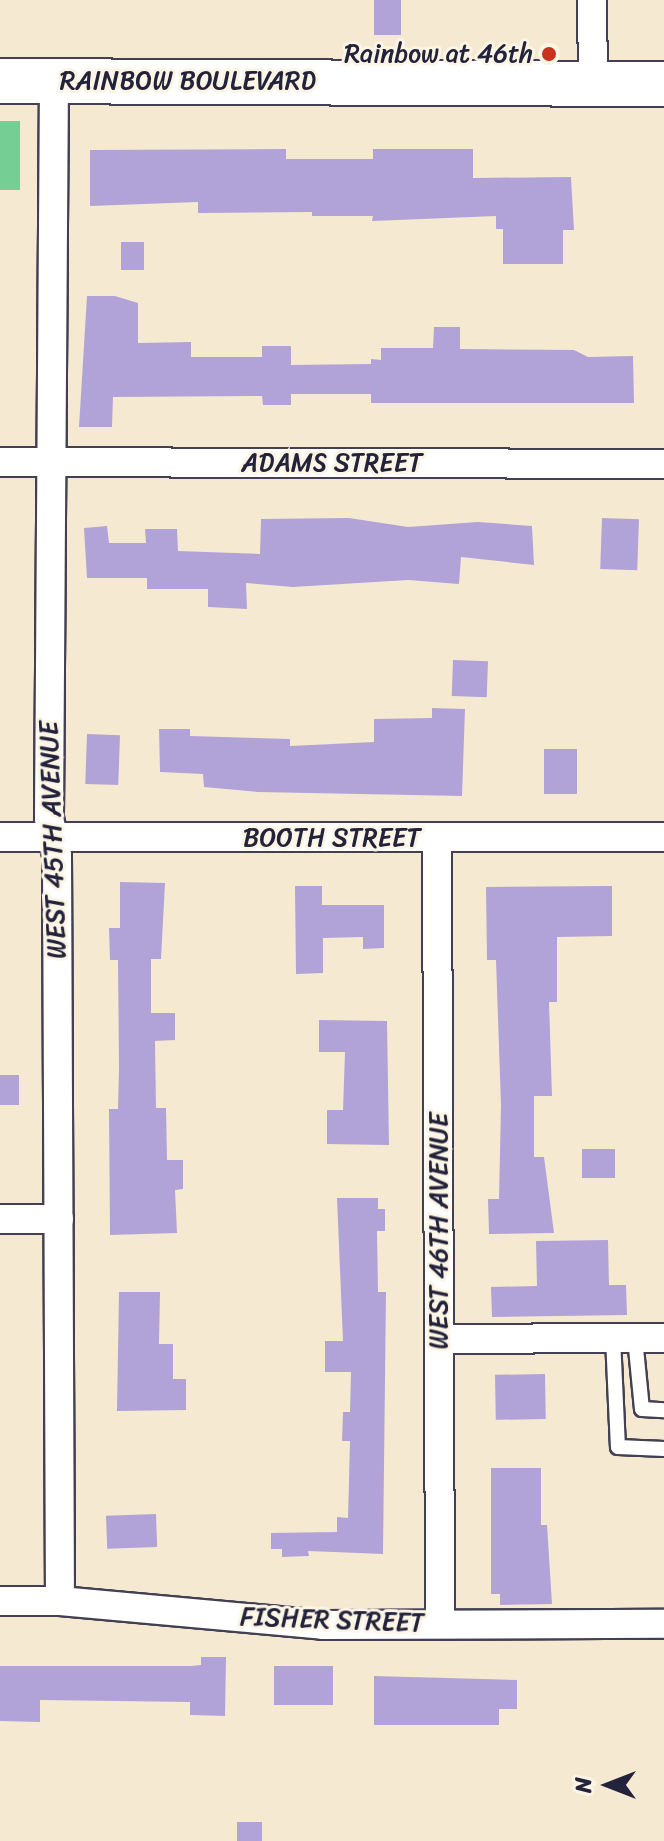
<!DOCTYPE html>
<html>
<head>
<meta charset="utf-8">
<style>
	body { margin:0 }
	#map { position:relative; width:664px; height:1841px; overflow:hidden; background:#f5ead1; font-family:Sriracha,sans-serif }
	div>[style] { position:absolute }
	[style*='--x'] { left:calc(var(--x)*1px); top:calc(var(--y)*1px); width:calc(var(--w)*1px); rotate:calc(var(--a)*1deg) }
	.green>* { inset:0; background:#75ce94; transform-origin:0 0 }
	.building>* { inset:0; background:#b1a3d7; transform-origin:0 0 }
	.roads { filter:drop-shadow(2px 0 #424052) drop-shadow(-2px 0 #424052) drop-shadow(0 2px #424052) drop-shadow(0 -2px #424052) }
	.service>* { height:14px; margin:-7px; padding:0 7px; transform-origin:7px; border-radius:7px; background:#fff }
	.minor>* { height:28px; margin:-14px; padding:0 14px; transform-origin:14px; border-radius:14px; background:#fff }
	.primary>* { height:44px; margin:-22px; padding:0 22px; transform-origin:22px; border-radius:22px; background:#fff }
	.dots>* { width:22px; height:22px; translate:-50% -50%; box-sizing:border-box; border:4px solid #fcf5e5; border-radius:50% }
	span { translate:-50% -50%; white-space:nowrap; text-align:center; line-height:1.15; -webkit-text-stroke:6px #fcf5e5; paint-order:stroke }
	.poi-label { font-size:26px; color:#22223b }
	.right { translate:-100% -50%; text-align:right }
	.street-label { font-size:26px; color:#22223b }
	.north { position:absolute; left:568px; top:1745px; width:80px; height:80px; -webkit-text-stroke:6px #fcf5e5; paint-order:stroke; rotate:270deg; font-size:22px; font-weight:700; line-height:32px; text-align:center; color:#22223b }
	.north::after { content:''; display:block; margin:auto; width:28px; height:36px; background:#22223b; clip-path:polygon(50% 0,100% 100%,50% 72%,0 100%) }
</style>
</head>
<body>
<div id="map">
	<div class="green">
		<div style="left:0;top:121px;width:20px;height:69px"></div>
	</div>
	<div class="building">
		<div style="left:374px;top:0;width:27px;height:35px"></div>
		<div style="clip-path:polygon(286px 149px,286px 159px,373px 159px,373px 149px,473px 149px,473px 178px,571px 177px,574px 230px,563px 230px,563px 264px,503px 264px,503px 229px,496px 229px,496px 216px,372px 221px,373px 216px,312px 216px,312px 212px,198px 213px,198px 202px,90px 206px,90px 150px)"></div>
		<div style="left:121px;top:242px;width:23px;height:28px"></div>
		<div style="clip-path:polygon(87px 296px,115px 296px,138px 303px,138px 343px,191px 342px,191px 357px,262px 357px,262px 346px,291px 346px,291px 365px,371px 364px,371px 359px,381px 360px,381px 348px,433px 348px,434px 327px,460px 327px,460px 349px,574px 350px,588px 357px,633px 356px,634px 403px,371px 403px,371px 394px,291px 394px,291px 405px,263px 405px,262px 396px,113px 397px,112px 427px,79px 427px)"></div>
		<div style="clip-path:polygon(349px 518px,408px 527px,478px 522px,532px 526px,534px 565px,461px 557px,459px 584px,408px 580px,293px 587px,246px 583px,247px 609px,208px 607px,208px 589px,147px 589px,147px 578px,87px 578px,84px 528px,107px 526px,109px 543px,146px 543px,145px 529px,177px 529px,178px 551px,260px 554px,261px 519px)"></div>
		<div style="left:602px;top:518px;width:37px;height:51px;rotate:2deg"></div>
		<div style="left:453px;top:660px;width:35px;height:36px;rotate:2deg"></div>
		<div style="clip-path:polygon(432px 708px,465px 709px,462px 796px,258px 792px,204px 787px,203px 774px,160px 772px,159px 729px,190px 729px,190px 736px,290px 739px,290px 746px,374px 742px,374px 719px,432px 718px)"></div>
		<div style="left:87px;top:734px;width:33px;height:50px;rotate:2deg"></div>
		<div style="left:544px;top:749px;width:33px;height:45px"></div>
		<div style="clip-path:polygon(120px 882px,165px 883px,161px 959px,151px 959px,151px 1013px,175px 1013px,175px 1040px,155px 1041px,156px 1108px,166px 1108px,167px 1160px,183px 1160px,183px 1189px,175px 1190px,177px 1233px,110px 1235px,109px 1109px,118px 1109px,119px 1068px,118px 960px,110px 960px,109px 928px,120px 928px)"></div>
		<div style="clip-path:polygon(295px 886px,322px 886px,322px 905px,384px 905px,384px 948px,363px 949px,363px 937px,323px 938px,323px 973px,296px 974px)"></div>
		<div style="clip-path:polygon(612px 886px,612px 936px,557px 937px,557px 1002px,549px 1002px,552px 1096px,534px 1096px,534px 1157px,544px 1157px,554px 1233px,489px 1234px,488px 1199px,499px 1199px,501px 1105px,496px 960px,487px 960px,486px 887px)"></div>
		<div style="clip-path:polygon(319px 1020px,387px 1021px,389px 1145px,327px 1144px,327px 1110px,343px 1110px,345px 1052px,319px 1052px)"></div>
		<div style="left:0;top:1075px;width:19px;height:30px"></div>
		<div style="left:582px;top:1149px;width:33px;height:29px"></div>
		<div style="clip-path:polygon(337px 1198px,378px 1198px,378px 1209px,385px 1209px,385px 1231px,377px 1231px,378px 1292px,386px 1292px,383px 1554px,308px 1551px,309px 1556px,282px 1557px,282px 1549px,271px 1549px,271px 1533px,337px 1532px,337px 1517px,348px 1518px,350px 1441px,342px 1441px,343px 1412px,350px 1412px,351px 1372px,325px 1372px,325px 1341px,343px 1341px)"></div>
		<div style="clip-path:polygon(608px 1240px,609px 1285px,626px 1285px,627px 1315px,492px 1317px,491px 1287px,537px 1286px,536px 1241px)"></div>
		<div style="clip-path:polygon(119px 1292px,160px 1292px,159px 1344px,173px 1344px,173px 1379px,186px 1379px,186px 1410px,117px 1411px)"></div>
		<div style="left:545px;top:1374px;width:45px;height:50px;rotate:89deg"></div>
		<div style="clip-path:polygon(491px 1468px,541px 1468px,541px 1525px,547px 1525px,552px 1604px,500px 1605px,500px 1594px,491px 1594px)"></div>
		<div style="left:156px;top:1514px;width:33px;height:50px;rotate:88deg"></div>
		<div style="clip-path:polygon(201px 1657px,226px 1657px,225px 1716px,190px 1715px,190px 1702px,40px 1700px,40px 1722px,0 1721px,0 1666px,191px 1666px,201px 1665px)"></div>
		<div style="left:274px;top:1666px;width:59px;height:39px"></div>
		<div style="clip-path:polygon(374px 1676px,517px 1680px,517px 1709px,499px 1709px,499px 1725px,374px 1725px)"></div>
		<div style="left:237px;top:1822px;width:25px;height:19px"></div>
	</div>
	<div class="roads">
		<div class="service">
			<div style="--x:613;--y:1338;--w:109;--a:87.4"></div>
			<div style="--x:618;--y:1447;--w:46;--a:2.5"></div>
			<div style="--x:635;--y:1338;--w:71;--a:84.4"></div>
			<div style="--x:642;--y:1409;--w:22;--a:3"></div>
		</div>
		<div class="minor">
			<div style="--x:592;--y:0;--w:83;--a:89.3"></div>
			<div style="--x:54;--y:80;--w:738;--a:90.39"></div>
			<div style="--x:49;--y:818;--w:38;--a:78"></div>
			<div style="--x:57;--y:855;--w:746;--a:89.77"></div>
			<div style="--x:0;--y:462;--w:664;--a:0.17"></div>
			<div style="--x:0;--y:837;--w:664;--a:0"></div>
			<div style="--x:437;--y:838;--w:786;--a:89.78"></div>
			<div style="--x:0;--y:1219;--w:59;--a:0"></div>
			<div style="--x:439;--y:1339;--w:225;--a:-0.3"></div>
			<div style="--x:0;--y:1601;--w:60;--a:0"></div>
			<div style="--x:60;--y:1601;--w:264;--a:5.2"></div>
			<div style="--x:323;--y:1625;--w:341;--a:-0.2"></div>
		</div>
		<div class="primary">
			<div style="--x:0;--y:81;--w:664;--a:0.26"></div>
		</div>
	</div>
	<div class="dots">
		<div style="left:549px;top:54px;background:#c8321e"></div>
	</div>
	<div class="poi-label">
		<span class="right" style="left:533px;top:54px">Rainbow at 46th</span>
	</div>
	<div class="street-label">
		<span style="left:188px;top:81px">RAINBOW BOULEVARD</span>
		<span style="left:332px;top:463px">ADAMS STREET</span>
		<span style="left:332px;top:838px">BOOTH STREET</span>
		<span style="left:53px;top:840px;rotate:-92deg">WEST 45TH AVENUE</span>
		<span style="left:439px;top:1231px;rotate:-90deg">WEST 46TH AVENUE</span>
		<span style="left:332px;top:1620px;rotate:2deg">FISHER STREET</span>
	</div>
	<div class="north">N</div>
</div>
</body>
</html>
